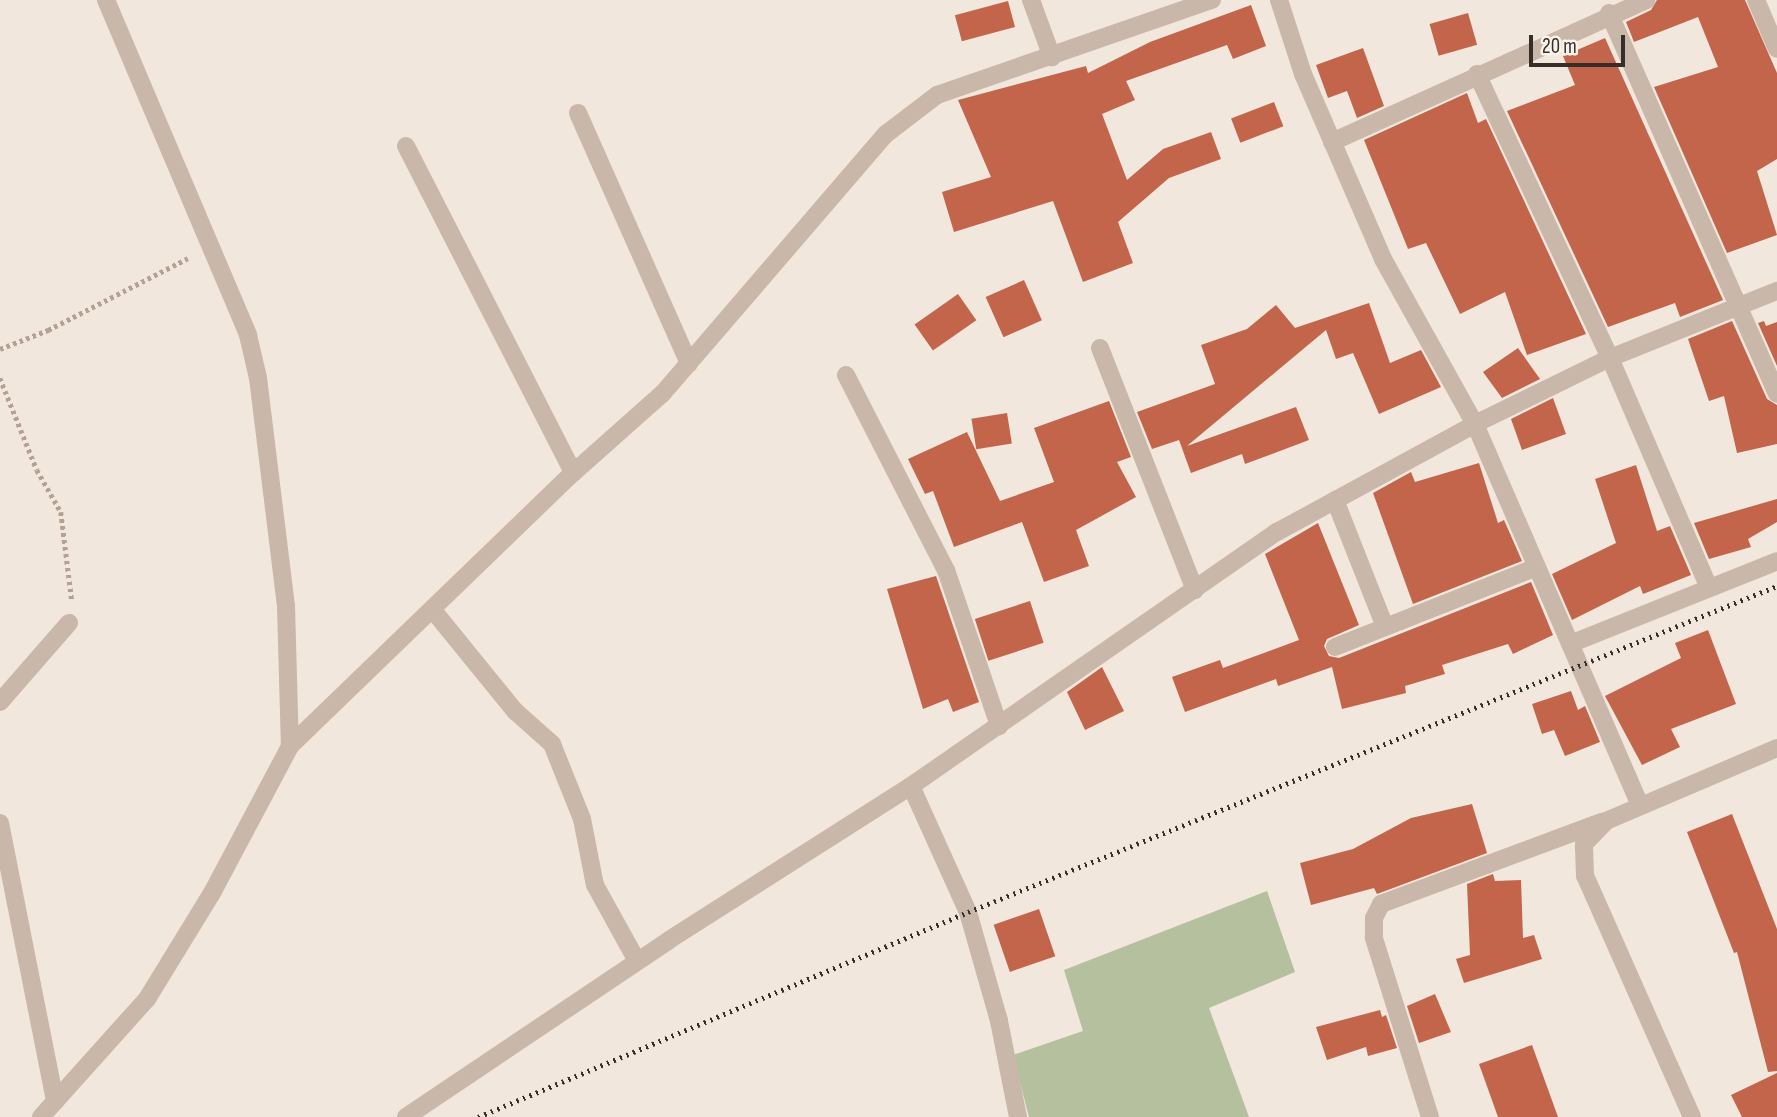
<!DOCTYPE html>
<html>
<head>
<meta charset="utf-8">
<style>
	body { margin:0 }
	#map { position:relative; width:1777px; height:1117px; overflow:hidden; background:#f1e7dd; font-family:"Sofia Sans Condensed",sans-serif }
	div>[style] { position:absolute }
	[style*='--x'] { left:calc(var(--x)*1px); top:calc(var(--y)*1px); width:calc(var(--w)*1px); rotate:calc(var(--a)*1deg) }
	.green>* { inset:0; background:#b5c09e }
	.building>* { inset:0; background:#c2654b; transform-origin:0 0 }
	.path>* { height:4.5px; margin-top:-2.25px; transform-origin:0; background:repeating-linear-gradient(90deg,#b5a194 0 3.5px,transparent 0 7px) }
	.street>* { height:18px; margin:-9px; padding:0 9px; transform-origin:9px; border-radius:9px; background:#c9b7a9 }
	.rail>* { height:5px; margin-top:-2.5px; transform-origin:0; background:repeating-linear-gradient(90deg,#372d29 0 2px,transparent 0 7px) }
	span { translate:-50% -50%; white-space:nowrap; text-align:center; line-height:1.15; -webkit-text-stroke:6px #f9f2ea; paint-order:stroke }
	.scale { position:absolute; left:1529px; top:35px; width:96px; height:32px; box-sizing:border-box; border:4px solid #372d29; border-top:0; padding-left:9px; font-size:21px; line-height:24px; white-space:nowrap; color:#372d29; -webkit-text-stroke:5px #f9f2ea; paint-order:stroke }
</style>
</head>
<body>
<div id="map">
	<div class="green">
		<div style="clip-path:polygon(1267px 891px,1295px 972px,1209px 1008px,1249px 1117px,1029px 1117px,1013px 1055px,1083px 1031px,1064px 970px)"></div>
	</div>
	<div class="building">
		<div style="clip-path:polygon(1657px 0,1745px 0,1777px 73px,1777px 159px,1757px 171px,1777px 235px,1727px 253px,1654px 87px,1718px 67px,1698px 17px,1634px 42px,1626px 22px,1651px 10px)"></div>
		<div style="left:1008px;top:1px;width:27px;height:55px;rotate:75deg"></div>
		<div style="clip-path:polygon(1251px 5px,1266px 46px,1233px 59px,1227px 45px,1126px 81px,1135px 100px,1102px 114px,1127px 180px,1163px 149px,1211px 132px,1221px 159px,1169px 178px,1118px 222px,1133px 263px,1083px 282px,1053px 201px,954px 232px,942px 192px,991px 177px,958px 100px,1086px 66px,1088px 73px,1150px 42px)"></div>
		<div style="left:1468px;top:13px;width:33px;height:40px;rotate:74deg"></div>
		<div style="clip-path:polygon(1605px 38px,1723px 300px,1680px 317px,1675px 303px,1608px 327px,1507px 111px,1575px 85px,1563px 56px)"></div>
		<div style="clip-path:polygon(1363px 48px,1384px 106px,1357px 118px,1347px 91px,1328px 98px,1316px 65px)"></div>
		<div style="clip-path:polygon(1467px 93px,1478px 123px,1486px 119px,1586px 334px,1527px 355px,1505px 292px,1460px 314px,1426px 243px,1408px 249px,1364px 140px)"></div>
		<div style="left:1274px;top:102px;width:26px;height:46px;rotate:69deg"></div>
		<div style="left:1024px;top:280px;width:44px;height:42px;rotate:66deg"></div>
		<div style="left:958px;top:294px;width:32px;height:53px;rotate:55deg"></div>
		<div style="clip-path:polygon(1369px 303px,1390px 363px,1421px 350px,1441px 387px,1379px 414px,1353px 353px,1336px 359px,1326px 330px,1187px 446px,1296px 407px,1309px 440px,1245px 464px,1242px 454px,1191px 473px,1179px 440px,1152px 449px,1137px 412px,1215px 384px,1201px 345px,1247px 329px,1276px 305px,1295px 328px)"></div>
		<div style="clip-path:polygon(1732px 321px,1767px 399px,1777px 405px,1777px 444px,1737px 453px,1724px 396px,1709px 401px,1688px 339px)"></div>
		<div style="clip-path:polygon(1764px 321px,1766px 326px,1777px 322px,1777px 366px,1758px 323px)"></div>
		<div style="clip-path:polygon(1518px 348px,1540px 379px,1502px 398px,1483px 372px)"></div>
		<div style="clip-path:polygon(1553px 398px,1566px 434px,1522px 450px,1511px 419px)"></div>
		<div style="clip-path:polygon(1109px 401px,1131px 457px,1117px 462px,1136px 497px,1076px 530px,1089px 566px,1044px 582px,1022px 522px,954px 547px,933px 491px,925px 494px,908px 459px,967px 432px,1000px 501px,1054px 482px,1034px 428px)"></div>
		<div style="left:1007px;top:413px;width:31px;height:36px;rotate:81deg"></div>
		<div style="clip-path:polygon(1479px 463px,1498px 523px,1504px 520px,1522px 561px,1413px 604px,1373px 493px,1411px 472px,1415px 482px)"></div>
		<div style="clip-path:polygon(1636px 465px,1657px 531px,1670px 526px,1691px 575px,1643px 594px,1640px 586px,1572px 620px,1552px 574px,1616px 543px,1595px 479px)"></div>
		<div style="clip-path:polygon(1777px 499px,1777px 522px,1748px 539px,1751px 547px,1709px 559px,1694px 523px)"></div>
		<div style="clip-path:polygon(1318px 523px,1359px 625px,1327px 639px,1324px 646px,1329px 656px,1339px 658px,1531px 582px,1553px 635px,1513px 654px,1508px 644px,1442px 665px,1445px 674px,1405px 686px,1406px 693px,1342px 709px,1332px 667px,1278px 686px,1276px 679px,1185px 712px,1172px 677px,1220px 660px,1223px 668px,1299px 640px,1265px 554px)"></div>
		<div style="clip-path:polygon(936px 576px,979px 702px,953px 712px,948px 699px,923px 709px,887px 589px)"></div>
		<div style="left:1030px;top:601px;width:44px;height:58px;rotate:72deg"></div>
		<div style="clip-path:polygon(1708px 630px,1736px 704px,1671px 729px,1680px 747px,1642px 765px,1605px 696px,1681px 658px,1675px 643px)"></div>
		<div style="clip-path:polygon(1102px 667px,1124px 711px,1085px 730px,1067px 692px)"></div>
		<div style="clip-path:polygon(1571px 691px,1578px 710px,1585px 706px,1600px 742px,1565px 756px,1554px 730px,1542px 734px,1532px 704px)"></div>
		<div style="clip-path:polygon(1472px 804px,1487px 853px,1377px 894px,1374px 888px,1311px 905px,1300px 863px,1353px 849px,1411px 818px)"></div>
		<div style="clip-path:polygon(1732px 814px,1777px 929px,1777px 1071px,1768px 1072px,1737px 952px,1734px 953px,1687px 832px)"></div>
		<div style="clip-path:polygon(1493px 874px,1495px 881px,1521px 880px,1523px 938px,1534px 935px,1542px 959px,1464px 983px,1456px 959px,1470px 955px,1467px 884px)"></div>
		<div style="left:1039px;top:909px;width:50px;height:48px;rotate:71deg"></div>
		<div style="clip-path:polygon(1435px 994px,1451px 1032px,1419px 1043px,1407px 1006px)"></div>
		<div style="clip-path:polygon(1380px 1010px,1382px 1017px,1386px 1015px,1397px 1048px,1368px 1056px,1366px 1047px,1327px 1060px,1316px 1027px)"></div>
		<div style="clip-path:polygon(1532px 1045px,1558px 1117px,1498px 1117px,1479px 1064px)"></div>
		<div style="clip-path:polygon(1777px 1073px,1777px 1117px,1742px 1117px,1731px 1095px)"></div>
	</div>
	<div class="path">
		<div style="--x:0;--y:349;--w:52;--a:-21.6"></div>
		<div style="--x:48;--y:330;--w:157;--a:-27.2"></div>
		<div style="--x:0;--y:378;--w:99;--a:68.1"></div>
		<div style="--x:37;--y:470;--w:48;--a:60.3"></div>
		<div style="--x:61;--y:512;--w:90;--a:83"></div>
	</div>
	<div class="street">
		<div style="--x:106;--y:0;--w:364;--a:67"></div>
		<div style="--x:248;--y:335;--w:44;--a:76.9"></div>
		<div style="--x:258;--y:378;--w:230;--a:83"></div>
		<div style="--x:286;--y:606;--w:140;--a:88.4"></div>
		<div style="--x:1031;--y:0;--w:61;--a:69.8"></div>
		<div style="--x:1279;--y:0;--w:78;--a:72"></div>
		<div style="--x:1303;--y:74;--w:202;--a:66.6"></div>
		<div style="--x:1383;--y:259;--w:189;--a:60.9"></div>
		<div style="--x:1475;--y:424;--w:415;--a:66.6"></div>
		<div style="--x:1756;--y:0;--w:53;--a:66.8"></div>
		<div style="--x:1609;--y:13;--w:416;--a:66.2"></div>
		<div style="--x:1477;--y:74;--w:314;--a:64.9"></div>
		<div style="--x:1610;--y:358;--w:250;--a:66.7"></div>
		<div style="--x:578;--y:113;--w:274;--a:66.1"></div>
		<div style="--x:1332;--y:142;--w:345;--a:-24.3"></div>
		<div style="--x:406;--y:146;--w:367;--a:62.9"></div>
		<div style="--x:1100;--y:348;--w:260;--a:68.6"></div>
		<div style="--x:846;--y:375;--w:219;--a:62.9"></div>
		<div style="--x:946;--y:570;--w:165;--a:71.2"></div>
		<div style="--x:1335;--y:500;--w:136;--a:68.5"></div>
		<div style="--x:432;--y:609;--w:132;--a:50.9"></div>
		<div style="--x:515;--y:711;--w:50;--a:41.7"></div>
		<div style="--x:552;--y:744;--w:81;--a:68.2"></div>
		<div style="--x:582;--y:819;--w:67;--a:78.9"></div>
		<div style="--x:595;--y:885;--w:87;--a:61.1"></div>
		<div style="--x:1570;--y:644;--w:223;--a:-21.8"></div>
		<div style="--x:1335;--y:647;--w:217;--a:-21.6"></div>
		<div style="--x:0;--y:702;--w:105;--a:-48.9"></div>
		<div style="--x:911;--y:786;--w:138;--a:65.7"></div>
		<div style="--x:968;--y:912;--w:113;--a:74.1"></div>
		<div style="--x:999;--y:1021;--w:98;--a:78.8"></div>
		<div style="--x:0;--y:823;--w:284;--a:78.8"></div>
		<div style="--x:41;--y:1117;--w:159;--a:-48.1"></div>
		<div style="--x:147;--y:999;--w:124;--a:-58.5"></div>
		<div style="--x:212;--y:893;--w:166;--a:-62"></div>
		<div style="--x:290;--y:746;--w:393;--a:-44"></div>
		<div style="--x:573;--y:473;--w:120;--a:-41.6"></div>
		<div style="--x:663;--y:393;--w:342;--a:-49.3"></div>
		<div style="--x:886;--y:134;--w:64;--a:-37.4"></div>
		<div style="--x:937;--y:95;--w:291;--a:-19.1"></div>
		<div style="--x:406;--y:1117;--w:317;--a:-33.9"></div>
		<div style="--x:669;--y:940;--w:287;--a:-32.5"></div>
		<div style="--x:911;--y:786;--w:446;--a:-34.8"></div>
		<div style="--x:1277;--y:532;--w:226;--a:-28.6"></div>
		<div style="--x:1475;--y:424;--w:150;--a:-26.1"></div>
		<div style="--x:1610;--y:358;--w:180;--a:-21.9"></div>
		<div style="--x:1430;--y:1117;--w:188;--a:-107.4"></div>
		<div style="--x:1374;--y:938;--w:20;--a:-90"></div>
		<div style="--x:1374;--y:918;--w:16;--a:-63"></div>
		<div style="--x:1381;--y:904;--w:236;--a:-20.4"></div>
		<div style="--x:1692;--y:1117;--w:264;--a:-113.9"></div>
		<div style="--x:1585;--y:876;--w:32;--a:-92"></div>
		<div style="--x:1584;--y:844;--w:32;--a:-46"></div>
		<div style="--x:1606;--y:821;--w:186;--a:-23.1"></div>
	</div>
	<div class="rail">
		<div style="--x:478;--y:1117;--w:531;--a:-22.7"></div>
		<div style="--x:968;--y:912;--w:872;--a:-21.95"></div>
	</div>
	<div class="scale">20 m</div>
</div>
</body>
</html>
